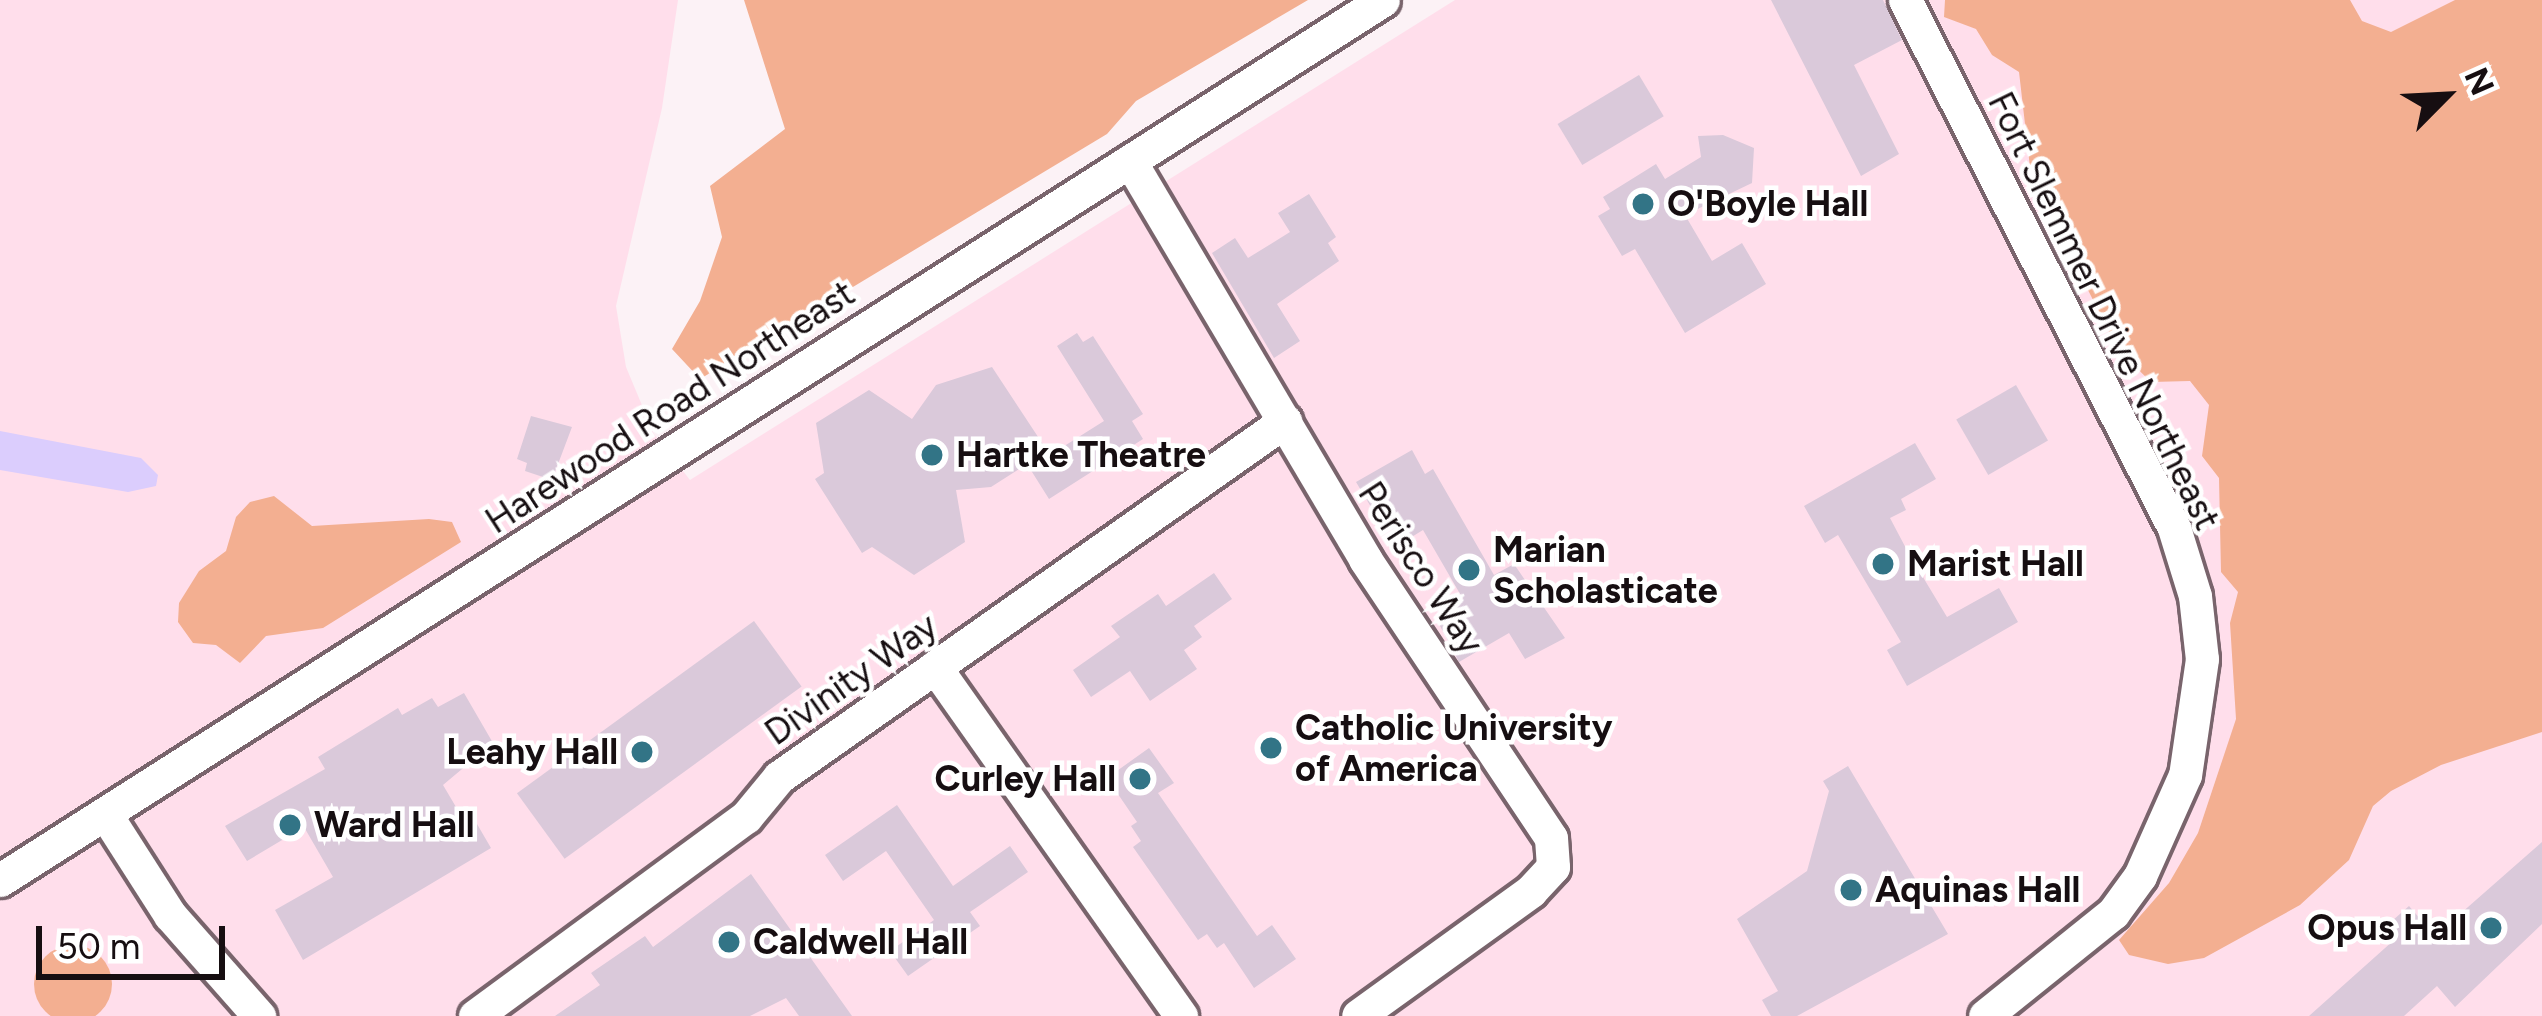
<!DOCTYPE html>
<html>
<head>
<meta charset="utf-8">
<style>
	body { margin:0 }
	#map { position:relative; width:2542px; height:1016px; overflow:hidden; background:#fcf2f6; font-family:Figtree,sans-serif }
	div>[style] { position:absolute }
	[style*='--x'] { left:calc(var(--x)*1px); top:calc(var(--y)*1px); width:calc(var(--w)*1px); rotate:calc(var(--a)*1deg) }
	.built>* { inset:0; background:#ffdeeb }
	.green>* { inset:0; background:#f3af91 }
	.round { border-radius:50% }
	.water>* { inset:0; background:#dbcdfd }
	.building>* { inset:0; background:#dac9da; transform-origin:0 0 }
	.roads { filter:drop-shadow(3px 0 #79646c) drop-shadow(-3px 0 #79646c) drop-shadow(0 3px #79646c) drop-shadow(0 -3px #79646c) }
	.minor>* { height:33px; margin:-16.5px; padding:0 16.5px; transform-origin:16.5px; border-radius:16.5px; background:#fff }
	.dots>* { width:33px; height:33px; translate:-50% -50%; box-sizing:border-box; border:6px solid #fff; border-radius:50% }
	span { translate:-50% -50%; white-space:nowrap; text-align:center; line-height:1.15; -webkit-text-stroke:9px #fff; paint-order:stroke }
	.poi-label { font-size:36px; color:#160e11; font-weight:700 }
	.left { translate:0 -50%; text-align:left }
	.right { translate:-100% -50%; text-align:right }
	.street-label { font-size:36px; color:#160e11 }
	.north { position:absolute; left:2386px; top:36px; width:120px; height:120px; -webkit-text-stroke:9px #fff; paint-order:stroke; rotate:66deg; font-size:33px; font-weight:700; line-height:48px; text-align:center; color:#160e11 }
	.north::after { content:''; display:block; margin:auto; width:42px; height:54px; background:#160e11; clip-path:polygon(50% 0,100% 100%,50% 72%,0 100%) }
	.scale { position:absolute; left:36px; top:926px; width:189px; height:54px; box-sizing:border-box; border:6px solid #160e11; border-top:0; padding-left:15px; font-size:36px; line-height:42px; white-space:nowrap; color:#160e11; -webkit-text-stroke:9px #fff; paint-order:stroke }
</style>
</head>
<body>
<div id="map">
	<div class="built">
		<div style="clip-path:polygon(0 0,678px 0,662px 108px,616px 306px,626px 367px,654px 434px,690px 480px,1455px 0,2542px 0,2542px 1016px,0 1016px)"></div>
	</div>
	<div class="green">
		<div style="clip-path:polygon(744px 0,1308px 0,1136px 101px,1107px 134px,700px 379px,672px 349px,700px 301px,722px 237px,710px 186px,785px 129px)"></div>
		<div style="clip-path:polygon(1945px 0,2350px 0,2362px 21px,2391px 32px,2455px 0,2542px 0,2542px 732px,2441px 765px,2391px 791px,2373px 806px,2349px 860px,2300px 905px,2204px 958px,2168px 964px,2129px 955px,2119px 940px,2169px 883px,2198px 833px,2236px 719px,2230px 623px,2238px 592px,2221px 572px,2219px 478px,2202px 456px,2209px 405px,2190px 381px,2151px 382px,2118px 350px,2031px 176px,2019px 72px,1992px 55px,1976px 29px,1944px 17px)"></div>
		<div style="clip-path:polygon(274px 496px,312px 526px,429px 519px,452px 522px,461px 542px,323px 628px,266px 636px,240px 663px,216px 645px,193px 643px,178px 622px,179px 603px,199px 571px,226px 551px,236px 517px,250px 502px)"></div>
		<div class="round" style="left:34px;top:945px;width:78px;height:78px"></div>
	</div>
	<div class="water">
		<div style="clip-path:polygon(0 431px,141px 458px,158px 475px,156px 486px,128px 492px,0 470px)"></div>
	</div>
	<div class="building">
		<div style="clip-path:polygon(1771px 0,1883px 0,1902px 40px,1854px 65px,1899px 154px,1861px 176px)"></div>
		<div style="left:1639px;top:75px;width:48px;height:95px;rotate:59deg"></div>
		<div style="clip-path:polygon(1723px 135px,1754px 148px,1752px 183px,1685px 215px,1712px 261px,1742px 243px,1766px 284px,1685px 333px,1635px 249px,1622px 256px,1598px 216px,1610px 209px,1603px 197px,1656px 164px,1665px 179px,1701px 157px,1698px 136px)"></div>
		<div style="clip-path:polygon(1309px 194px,1336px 237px,1328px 243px,1339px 261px,1277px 304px,1300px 341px,1274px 358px,1212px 253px,1235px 238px,1248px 258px,1290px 232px,1278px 213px)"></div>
		<div style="clip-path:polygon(1077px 333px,1083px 342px,1093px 336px,1143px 414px,1132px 421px,1143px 439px,1049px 499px,1027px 464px,991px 487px,956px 490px,965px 542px,914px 575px,872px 547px,862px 553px,815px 479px,824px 473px,816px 423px,869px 390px,912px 419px,936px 385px,992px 367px,1050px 455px,1104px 421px,1057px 346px)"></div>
		<div style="left:2016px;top:385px;width:64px;height:69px;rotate:60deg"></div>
		<div style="clip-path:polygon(531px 416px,572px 427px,552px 480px,525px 471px,527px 463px,517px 459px)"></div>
		<div style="clip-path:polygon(1915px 443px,1936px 479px,1901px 499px,1906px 510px,1890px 518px,1909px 554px,1947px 617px,1999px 588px,2018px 622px,1907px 686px,1887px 650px,1901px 642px,1838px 535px,1825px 543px,1804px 506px)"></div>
		<div style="clip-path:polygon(1412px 450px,1425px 474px,1433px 469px,1494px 575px,1514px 564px,1565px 638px,1525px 659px,1509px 633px,1459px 662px,1438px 622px,1463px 599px,1423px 530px,1410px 538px,1386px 498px,1371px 507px,1356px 482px)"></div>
		<div style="clip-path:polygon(1214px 573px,1232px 599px,1194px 626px,1202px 637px,1184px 650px,1197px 669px,1150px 701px,1130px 671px,1091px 697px,1073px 670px,1120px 637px,1111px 626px,1158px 594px,1166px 606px)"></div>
		<div style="left:754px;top:621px;width:81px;height:293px;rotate:54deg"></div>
		<div style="clip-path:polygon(464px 693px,493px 743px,443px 785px,469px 829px,477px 824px,491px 848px,303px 960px,275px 910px,333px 877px,304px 827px,247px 861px,225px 826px,325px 769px,318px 757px,398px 708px,402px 715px,432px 698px,438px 707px)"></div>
		<div style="clip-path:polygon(1149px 748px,1174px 783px,1158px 793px,1257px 936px,1272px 925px,1296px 959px,1254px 988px,1224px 943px,1217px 948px,1207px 934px,1198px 940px,1133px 847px,1141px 841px,1131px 826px,1137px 822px,1107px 778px)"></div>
		<div style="clip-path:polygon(1848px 766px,1948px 934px,1797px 1016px,1771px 1016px,1762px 1000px,1778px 991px,1737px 919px,1807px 871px,1829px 791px,1823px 781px)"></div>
		<div style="clip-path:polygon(897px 805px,953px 886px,1010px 846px,1028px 872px,970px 912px,980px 926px,908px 976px,890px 951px,934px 920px,886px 851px,843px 881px,825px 855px)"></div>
		<div style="clip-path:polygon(2542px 842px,2542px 924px,2455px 1007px,2437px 986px,2404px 1016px,2309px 1016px,2394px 940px,2384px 928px,2409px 906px,2435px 936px)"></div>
		<div style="clip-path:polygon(751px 874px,852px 1016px,799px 1016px,786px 998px,750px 1016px,555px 1016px,600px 985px,591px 973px,645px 936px,653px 947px)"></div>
	</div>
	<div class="roads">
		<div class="minor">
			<div style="--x:1905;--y:0;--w:593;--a:63"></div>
			<div style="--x:2174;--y:528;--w:71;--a:72.8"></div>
			<div style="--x:2195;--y:596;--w:63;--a:83.7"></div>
			<div style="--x:2202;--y:659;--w:117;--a:98.3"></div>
			<div style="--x:2185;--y:775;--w:111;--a:114"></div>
			<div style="--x:2140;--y:876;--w:46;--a:126.1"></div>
			<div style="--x:2113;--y:913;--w:164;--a:141.2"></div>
			<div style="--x:1130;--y:161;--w:462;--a:59.4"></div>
			<div style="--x:1365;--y:559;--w:335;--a:56.3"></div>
			<div style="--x:1551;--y:838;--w:29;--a:86"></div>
			<div style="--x:1553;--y:867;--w:33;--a:133"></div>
			<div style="--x:1531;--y:891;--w:213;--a:144.2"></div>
			<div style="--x:935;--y:667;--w:427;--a:54.8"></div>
			<div style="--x:106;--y:815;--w:119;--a:57.4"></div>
			<div style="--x:170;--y:915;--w:135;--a:48.6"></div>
			<div style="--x:0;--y:880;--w:1639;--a:-32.47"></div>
			<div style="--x:475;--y:1016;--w:336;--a:-36.3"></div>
			<div style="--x:746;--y:817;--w:52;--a:-50.5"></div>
			<div style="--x:779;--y:777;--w:619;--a:-35.13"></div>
		</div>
	</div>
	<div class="dots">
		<div style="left:1643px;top:204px;background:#327486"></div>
		<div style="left:932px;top:455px;background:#327486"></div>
		<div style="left:1883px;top:564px;background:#327486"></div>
		<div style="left:1469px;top:570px;background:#327486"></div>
		<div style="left:1271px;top:748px;background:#327486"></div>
		<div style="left:642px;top:752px;background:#327486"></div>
		<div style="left:1140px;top:779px;background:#327486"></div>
		<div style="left:290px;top:825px;background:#327486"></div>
		<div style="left:1851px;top:890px;background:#327486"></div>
		<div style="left:2491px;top:928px;background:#327486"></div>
		<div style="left:729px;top:942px;background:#327486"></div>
	</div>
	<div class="poi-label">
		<span class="left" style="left:1667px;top:204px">O'Boyle Hall</span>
		<span class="left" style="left:956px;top:455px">Hartke Theatre</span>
		<span class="left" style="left:1493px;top:570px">Marian<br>Scholasticate</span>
		<span class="left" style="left:1907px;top:564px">Marist Hall</span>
		<span class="left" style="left:1295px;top:748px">Catholic University<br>of America</span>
		<span class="right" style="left:618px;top:752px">Leahy Hall</span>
		<span class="right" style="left:1116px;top:779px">Curley Hall</span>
		<span class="left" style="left:314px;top:825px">Ward Hall</span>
		<span class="left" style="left:1875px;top:890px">Aquinas Hall</span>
		<span class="right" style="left:2467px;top:928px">Opus Hall</span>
		<span class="left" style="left:753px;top:942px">Caldwell Hall</span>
	</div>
	<div class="street-label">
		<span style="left:2104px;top:311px;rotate:64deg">Fort Slemmer Drive Northeast</span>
		<span style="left:670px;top:407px;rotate:-33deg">Harewood Road Northeast</span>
		<span style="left:1421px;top:568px;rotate:57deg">Perisco Way</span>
		<span style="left:851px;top:679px;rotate:-35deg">Divinity Way</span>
	</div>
	<div class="north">N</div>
	<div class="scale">50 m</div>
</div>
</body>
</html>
